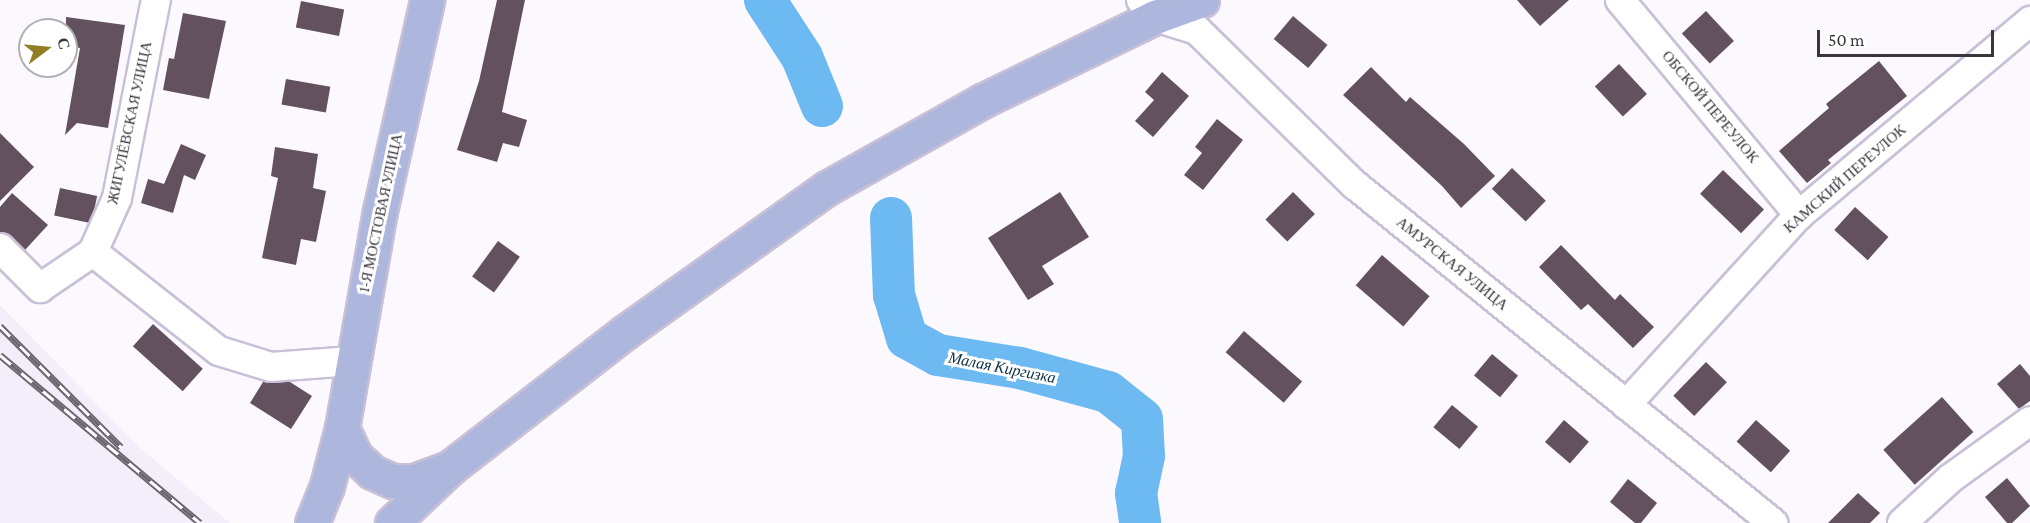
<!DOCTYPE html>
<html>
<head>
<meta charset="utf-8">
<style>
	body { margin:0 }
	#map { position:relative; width:2030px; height:523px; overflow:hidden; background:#fbf9fd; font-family:"Crimson Pro",serif }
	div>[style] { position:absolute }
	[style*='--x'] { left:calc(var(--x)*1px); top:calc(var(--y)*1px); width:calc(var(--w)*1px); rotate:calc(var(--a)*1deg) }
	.built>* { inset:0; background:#f3eefa }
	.river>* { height:42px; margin:-21px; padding:0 21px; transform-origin:21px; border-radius:21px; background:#6db9f2 }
	.building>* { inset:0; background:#64515f; transform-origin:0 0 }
	.roads { filter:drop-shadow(2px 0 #c9c0d7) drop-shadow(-2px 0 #c9c0d7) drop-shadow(0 2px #c9c0d7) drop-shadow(0 -2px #c9c0d7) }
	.minor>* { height:28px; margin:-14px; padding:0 14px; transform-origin:14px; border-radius:14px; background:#fff }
	.primary>* { height:33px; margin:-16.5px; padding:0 16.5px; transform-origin:16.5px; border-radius:16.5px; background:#adb6dd }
	.rail>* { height:7px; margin-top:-3.5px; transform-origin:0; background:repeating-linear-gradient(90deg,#fff 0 14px,#6b676f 0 28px); box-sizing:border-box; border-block:2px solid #6b676f }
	span { translate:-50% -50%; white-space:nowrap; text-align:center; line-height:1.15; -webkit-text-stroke:6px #fff; paint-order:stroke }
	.street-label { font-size:15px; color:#3a363f }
	.water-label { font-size:16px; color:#0d2e45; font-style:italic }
	.north { position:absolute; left:18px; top:18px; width:60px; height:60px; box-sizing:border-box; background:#fff; border:2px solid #b0afb2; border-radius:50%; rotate:74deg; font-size:16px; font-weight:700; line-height:24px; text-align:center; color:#3a363f }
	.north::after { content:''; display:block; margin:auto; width:21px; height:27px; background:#937e25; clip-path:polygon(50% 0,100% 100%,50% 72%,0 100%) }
	.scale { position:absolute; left:1817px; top:30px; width:177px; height:27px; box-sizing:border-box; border:3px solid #3a363f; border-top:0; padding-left:8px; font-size:18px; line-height:21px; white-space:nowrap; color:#3a363f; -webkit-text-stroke:4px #fff; paint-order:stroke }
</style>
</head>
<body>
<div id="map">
	<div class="built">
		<div style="clip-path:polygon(0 305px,141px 449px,230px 523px,0 523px)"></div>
	</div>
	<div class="river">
		<div style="--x:765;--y:0;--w:68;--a:57"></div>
		<div style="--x:802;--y:57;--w:53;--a:67.8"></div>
		<div style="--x:891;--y:218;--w:77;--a:87.8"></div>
		<div style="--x:894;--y:295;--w:45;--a:73.2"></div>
		<div style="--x:907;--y:338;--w:35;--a:29"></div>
		<div style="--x:938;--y:355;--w:83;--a:9"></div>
		<div style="--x:1020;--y:368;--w:91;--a:15.3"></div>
		<div style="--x:1108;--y:392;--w:43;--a:38.5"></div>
		<div style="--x:1142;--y:419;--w:37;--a:87"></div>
		<div style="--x:1144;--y:456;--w:38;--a:102"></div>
		<div style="--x:1136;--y:493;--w:30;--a:82"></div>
	</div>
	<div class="building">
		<div style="clip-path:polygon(497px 0,525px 0,502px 112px,527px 120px,519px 147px,503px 143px,497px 162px,457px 150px,479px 81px)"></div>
		<div style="clip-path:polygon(1517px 0,1569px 0,1540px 26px)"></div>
		<div style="left:301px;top:1px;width:44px;height:27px;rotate:11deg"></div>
		<div style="left:1706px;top:11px;width:41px;height:33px;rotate:47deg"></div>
		<div style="clip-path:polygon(183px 13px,226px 21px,209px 99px,163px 90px,169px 58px,174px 59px)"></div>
		<div style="left:1293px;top:16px;width:45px;height:30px;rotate:40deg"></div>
		<div style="clip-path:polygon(66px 17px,125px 25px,108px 128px,77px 123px,65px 135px,80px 48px,66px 45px)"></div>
		<div style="clip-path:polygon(1879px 61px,1907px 96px,1828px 160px,1831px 163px,1807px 183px,1779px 151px,1829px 108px,1826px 104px)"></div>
		<div style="left:1619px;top:64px;width:41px;height:33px;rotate:47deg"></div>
		<div style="clip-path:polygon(1371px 67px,1406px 102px,1410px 97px,1464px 144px,1495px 176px,1461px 208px,1442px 186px,1343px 95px)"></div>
		<div style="clip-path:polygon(1162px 72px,1189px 96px,1153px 137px,1135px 121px,1154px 100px,1145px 92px)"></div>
		<div style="left:286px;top:79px;width:45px;height:26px;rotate:10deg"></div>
		<div style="clip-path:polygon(1217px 119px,1243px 140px,1203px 190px,1184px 175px,1202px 153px,1195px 147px)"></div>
		<div style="clip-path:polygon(0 133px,34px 167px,0 201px)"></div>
		<div style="clip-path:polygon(181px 144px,206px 155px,195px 180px,184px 175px,173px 213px,141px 203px,148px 179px,164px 184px)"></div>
		<div style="clip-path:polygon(275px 147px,318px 154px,313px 188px,326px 191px,316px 242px,301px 239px,296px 265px,262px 258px,278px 178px,271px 176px)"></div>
		<div style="left:1512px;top:168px;width:47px;height:29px;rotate:44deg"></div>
		<div style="left:1723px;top:170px;width:57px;height:33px;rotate:44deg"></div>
		<div style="left:60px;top:188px;width:38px;height:28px;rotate:12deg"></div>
		<div style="clip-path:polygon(1060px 192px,1089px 237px,1042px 266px,1054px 284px,1028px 300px,988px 238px)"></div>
		<div style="left:1293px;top:192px;width:31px;height:39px;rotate:45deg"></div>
		<div style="clip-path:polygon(12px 193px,48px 225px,25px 250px,11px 236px,0 232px,0 207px)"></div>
		<div style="left:1855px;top:207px;width:45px;height:31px;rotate:42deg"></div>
		<div style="left:498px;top:241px;width:27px;height:44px;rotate:36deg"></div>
		<div style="clip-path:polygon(1561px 245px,1615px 300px,1620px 294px,1654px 327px,1633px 348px,1588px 304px,1581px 310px,1539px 267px)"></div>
		<div style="left:1382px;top:255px;width:63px;height:40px;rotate:41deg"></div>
		<div style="left:153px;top:324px;width:67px;height:30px;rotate:42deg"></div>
		<div style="left:1244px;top:331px;width:77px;height:28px;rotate:41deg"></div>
		<div style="left:1492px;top:354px;width:34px;height:28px;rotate:40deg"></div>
		<div style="left:1706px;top:362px;width:29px;height:47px;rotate:44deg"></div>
		<div style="clip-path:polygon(2020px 364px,2030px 376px,2030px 401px,2019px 409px,1997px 384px)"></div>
		<div style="clip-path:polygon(263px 382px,290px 382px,312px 396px,291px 429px,250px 403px)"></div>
		<div style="left:1942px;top:397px;width:47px;height:79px;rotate:48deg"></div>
		<div style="left:1452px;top:405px;width:34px;height:29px;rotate:40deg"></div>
		<div style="left:1564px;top:420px;width:33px;height:29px;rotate:41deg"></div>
		<div style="left:1756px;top:420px;width:46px;height:29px;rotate:42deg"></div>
		<div style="clip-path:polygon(2007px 478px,2030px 506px,2012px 523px,2007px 523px,1985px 497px)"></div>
		<div style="clip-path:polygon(1628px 479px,1657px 503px,1641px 523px,1635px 523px,1610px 502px)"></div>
		<div style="clip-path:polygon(1858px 493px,1880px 513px,1870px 523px,1828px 523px)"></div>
	</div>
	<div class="roads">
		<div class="minor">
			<div style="--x:1141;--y:0;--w:22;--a:51"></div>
			<div style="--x:1155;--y:17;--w:44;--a:17.2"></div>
			<div style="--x:1197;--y:30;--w:221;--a:44.5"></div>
			<div style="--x:1355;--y:185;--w:538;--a:38.96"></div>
			<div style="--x:1620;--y:0;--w:280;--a:50.2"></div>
			<div style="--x:0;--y:248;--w:57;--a:45"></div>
			<div style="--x:40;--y:288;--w:64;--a:-34.2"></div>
			<div style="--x:93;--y:252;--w:59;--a:-66"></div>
			<div style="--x:117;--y:198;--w:202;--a:-78.9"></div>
			<div style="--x:93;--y:252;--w:160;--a:38.2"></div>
			<div style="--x:219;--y:351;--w:54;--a:17.1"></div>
			<div style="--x:271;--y:367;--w:81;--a:-4.2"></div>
			<div style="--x:1626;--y:405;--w:257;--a:-47.7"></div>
			<div style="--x:1799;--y:215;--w:302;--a:-40"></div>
			<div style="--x:1902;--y:523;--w:67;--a:-42.6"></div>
			<div style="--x:1951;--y:478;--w:97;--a:-35.8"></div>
		</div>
		<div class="primary">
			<div style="--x:342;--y:428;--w:31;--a:65"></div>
			<div style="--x:355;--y:456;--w:23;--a:43"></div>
			<div style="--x:372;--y:472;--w:22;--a:24"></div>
			<div style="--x:392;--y:481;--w:22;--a:0"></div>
			<div style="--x:414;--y:481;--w:35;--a:-20"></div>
			<div style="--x:312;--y:523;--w:40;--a:-68"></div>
			<div style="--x:327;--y:486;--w:60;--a:-75.5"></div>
			<div style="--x:342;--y:428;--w:220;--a:-80.1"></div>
			<div style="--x:380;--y:211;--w:216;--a:-77.4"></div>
			<div style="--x:392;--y:523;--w:81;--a:-43.5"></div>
			<div style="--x:451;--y:467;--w:220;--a:-37.8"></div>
			<div style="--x:625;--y:332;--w:248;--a:-35.5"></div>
			<div style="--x:827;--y:188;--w:178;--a:-29.3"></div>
			<div style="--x:982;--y:101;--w:192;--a:-25.9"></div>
			<div style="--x:1155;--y:17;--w:50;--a:-19.9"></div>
		</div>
	</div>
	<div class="rail">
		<div style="--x:0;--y:326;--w:171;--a:45"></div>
		<div style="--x:0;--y:355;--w:261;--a:40"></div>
	</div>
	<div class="street-label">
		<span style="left:1710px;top:107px;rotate:50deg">ОБСКОЙ ПЕРЕУЛОК</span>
		<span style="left:130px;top:123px;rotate:-78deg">ЖИГУЛЁВСКАЯ УЛИЦА</span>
		<span style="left:1845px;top:179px;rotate:-41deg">КАМСКИЙ ПЕРЕУЛОК</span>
		<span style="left:381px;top:213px;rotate:-78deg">1-Я МОСТОВАЯ УЛИЦА</span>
		<span style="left:1452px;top:264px;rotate:39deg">АМУРСКАЯ УЛИЦА</span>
	</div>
	<div class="water-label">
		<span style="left:1002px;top:368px;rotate:11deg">Малая Киргизка</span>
	</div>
	<div class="north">С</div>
	<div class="scale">50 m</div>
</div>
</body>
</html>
